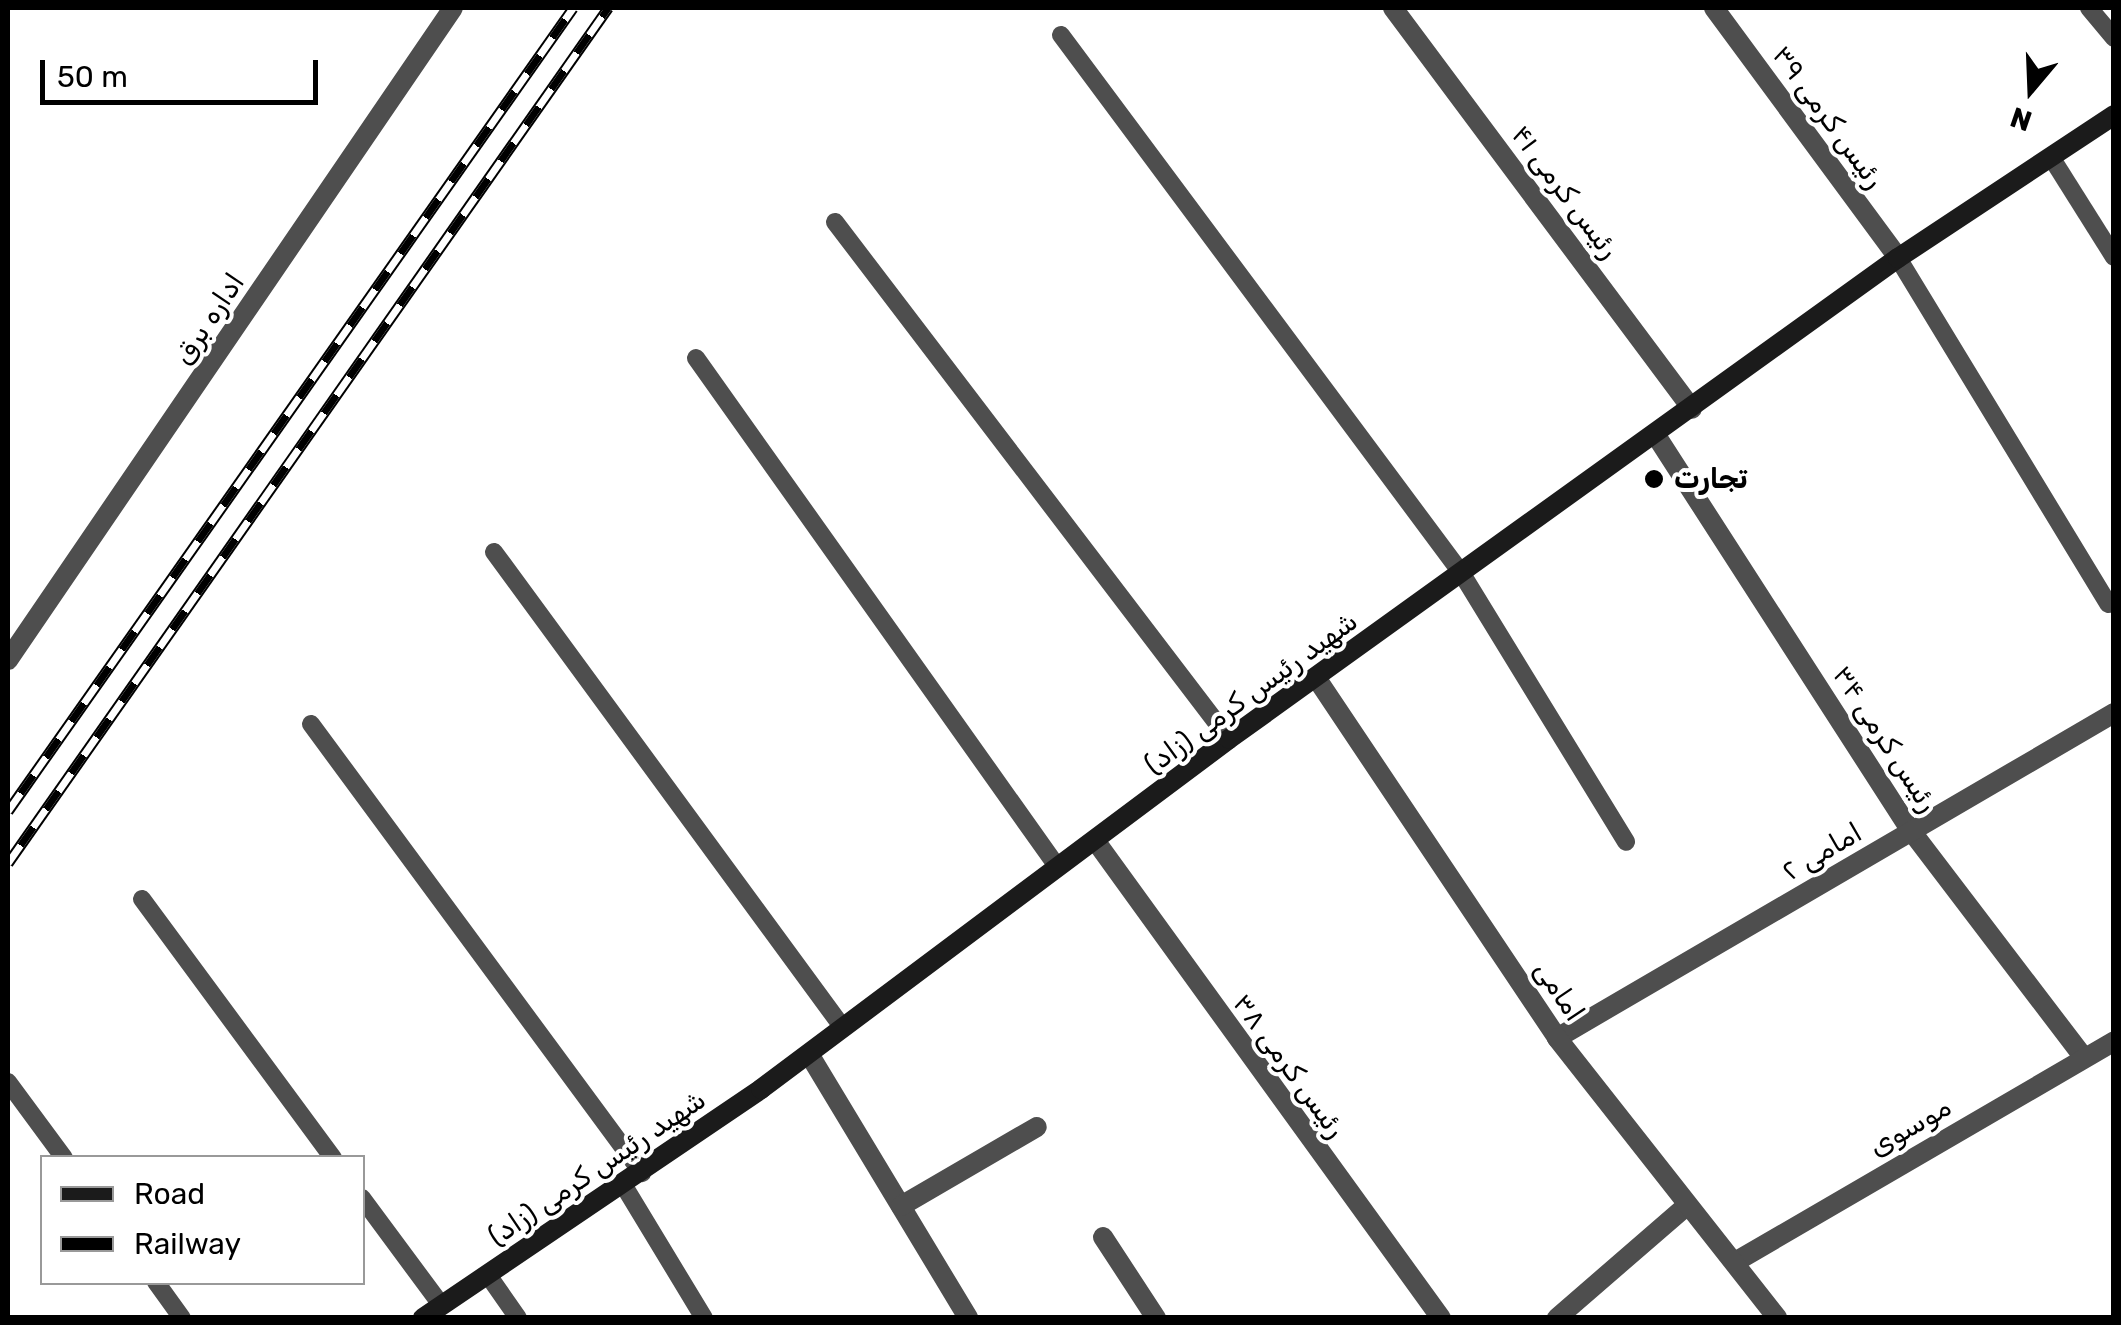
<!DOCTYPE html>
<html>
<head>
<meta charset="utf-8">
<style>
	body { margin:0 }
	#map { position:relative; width:2121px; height:1325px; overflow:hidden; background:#fff; font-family:Rubik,Cairo,sans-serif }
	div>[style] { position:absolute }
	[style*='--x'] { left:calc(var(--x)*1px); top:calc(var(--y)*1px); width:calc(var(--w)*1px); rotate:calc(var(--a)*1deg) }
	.service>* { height:18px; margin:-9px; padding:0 9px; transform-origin:9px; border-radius:9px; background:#4e4e4e }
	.minor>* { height:20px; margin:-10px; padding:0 10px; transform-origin:10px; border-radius:10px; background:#4e4e4e }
	.tertiary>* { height:20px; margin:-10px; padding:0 10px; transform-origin:10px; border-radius:10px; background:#4e4e4e }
	.secondary>* { height:20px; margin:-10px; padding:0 10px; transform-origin:10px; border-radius:10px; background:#1b1b1b }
	.rail>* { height:11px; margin-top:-5.5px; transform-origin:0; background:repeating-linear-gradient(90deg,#fff 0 22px,#000 0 44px); box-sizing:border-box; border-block:2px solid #000 }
	.dots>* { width:28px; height:28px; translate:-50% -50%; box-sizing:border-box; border:5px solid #fff; border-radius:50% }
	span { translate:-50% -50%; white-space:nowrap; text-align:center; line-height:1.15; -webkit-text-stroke:8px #fff; paint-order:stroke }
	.street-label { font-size:28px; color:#000 }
	.poi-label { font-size:28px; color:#000; font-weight:700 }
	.left { translate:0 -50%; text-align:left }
	.frame { position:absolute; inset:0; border:10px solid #000; pointer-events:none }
	.legend { position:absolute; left:40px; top:1155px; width:325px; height:130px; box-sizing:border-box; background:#fff; border:2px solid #999; margin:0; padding:12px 18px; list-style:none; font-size:30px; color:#000 }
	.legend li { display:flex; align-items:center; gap:20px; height:50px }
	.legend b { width:50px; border:2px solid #999 }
	.north { position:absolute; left:1981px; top:40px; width:100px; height:100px; -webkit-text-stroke:8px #fff; paint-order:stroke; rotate:199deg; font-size:28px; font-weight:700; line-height:40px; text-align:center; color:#000 }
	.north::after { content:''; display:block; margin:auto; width:35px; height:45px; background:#000; clip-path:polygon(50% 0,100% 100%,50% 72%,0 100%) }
	.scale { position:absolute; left:40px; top:60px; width:278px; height:45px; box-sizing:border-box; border:5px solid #000; border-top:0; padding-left:12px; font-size:30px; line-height:35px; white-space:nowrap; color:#000; -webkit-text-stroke:8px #fff; paint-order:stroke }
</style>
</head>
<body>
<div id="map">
	<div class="service">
		<div style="--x:2089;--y:8;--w:39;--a:50"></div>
		<div style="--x:1061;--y:35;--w:672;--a:53.35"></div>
		<div style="--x:1462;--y:574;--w:314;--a:58.5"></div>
		<div style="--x:2051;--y:157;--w:118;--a:57.8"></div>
		<div style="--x:835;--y:222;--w:650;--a:52.69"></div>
		<div style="--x:1898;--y:258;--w:405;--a:58.7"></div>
		<div style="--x:696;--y:358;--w:622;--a:54.62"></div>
		<div style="--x:494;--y:552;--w:590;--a:53.75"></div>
		<div style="--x:311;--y:724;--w:558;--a:53.6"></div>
		<div style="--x:142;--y:899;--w:322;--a:53.6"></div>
		<div style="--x:8;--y:1082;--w:94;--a:53.6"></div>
		<div style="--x:624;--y:1186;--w:154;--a:58.8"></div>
		<div style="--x:362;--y:1198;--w:134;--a:53.5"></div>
		<div style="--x:488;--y:1275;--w:52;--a:55.1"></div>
		<div style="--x:156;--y:1282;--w:44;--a:54.2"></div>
	</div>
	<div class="minor">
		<div style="--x:1393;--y:8;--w:500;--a:53.29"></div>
		<div style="--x:1714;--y:8;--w:310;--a:53.6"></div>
		<div style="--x:1657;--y:437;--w:470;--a:57.2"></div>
		<div style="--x:1912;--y:832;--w:284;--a:52.7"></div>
		<div style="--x:8;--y:660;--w:789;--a:-55.69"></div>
		<div style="--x:1097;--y:843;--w:586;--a:54.09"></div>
		<div style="--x:1557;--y:1038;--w:645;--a:-30.26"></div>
		<div style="--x:809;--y:1054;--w:308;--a:58.9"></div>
		<div style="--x:901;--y:1206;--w:157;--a:-30.2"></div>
		<div style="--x:1103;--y:1237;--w:97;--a:56.8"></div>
		<div style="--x:1735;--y:1262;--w:439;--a:-30.2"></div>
		<div style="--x:1557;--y:1318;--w:169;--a:-40.9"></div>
	</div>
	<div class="tertiary">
		<div style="--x:1317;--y:679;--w:432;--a:56.2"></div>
		<div style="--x:1557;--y:1038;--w:356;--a:51.8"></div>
	</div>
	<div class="secondary">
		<div style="--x:423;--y:1318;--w:408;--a:-34.1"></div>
		<div style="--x:761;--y:1089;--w:584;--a:-36.79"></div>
		<div style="--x:1229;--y:739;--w:824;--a:-35.72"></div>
		<div style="--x:1898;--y:258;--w:259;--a:-33.5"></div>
	</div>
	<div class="rail">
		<div style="--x:8;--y:811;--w:982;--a:-54.87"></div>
		<div style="--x:8;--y:863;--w:1045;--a:-54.94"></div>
	</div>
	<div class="dots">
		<div style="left:1654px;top:479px;background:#000"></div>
	</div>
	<div class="street-label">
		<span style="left:1828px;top:117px;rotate:54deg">رئیس کرمی ۳۹</span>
		<span style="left:1565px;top:192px;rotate:53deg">رئیس کرمی ۴۱</span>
		<span style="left:209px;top:319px;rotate:-56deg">اداره برق</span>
		<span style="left:1251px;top:693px;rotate:-36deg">شهید رئیس کرمی (زاد)</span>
		<span style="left:1885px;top:739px;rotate:57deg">رئیس کرمی ۳۴</span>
		<span style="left:1822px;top:852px;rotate:-30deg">امامی ۲</span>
		<span style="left:1559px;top:991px;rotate:56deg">امامی</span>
		<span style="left:1289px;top:1066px;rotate:54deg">رئیس کرمی ۳۸</span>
		<span style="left:1910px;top:1127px;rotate:-30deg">موسوی</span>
		<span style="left:597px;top:1168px;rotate:-34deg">شهید رئیس کرمی (زاد)</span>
	</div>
	<div class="poi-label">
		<span class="left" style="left:1674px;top:479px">تجارت</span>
	</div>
	<div class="frame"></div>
	<ul class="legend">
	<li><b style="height:12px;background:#1b1b1b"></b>Road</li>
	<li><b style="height:12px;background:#000"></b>Railway</li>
	</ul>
	<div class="north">N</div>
	<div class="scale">50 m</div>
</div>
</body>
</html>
